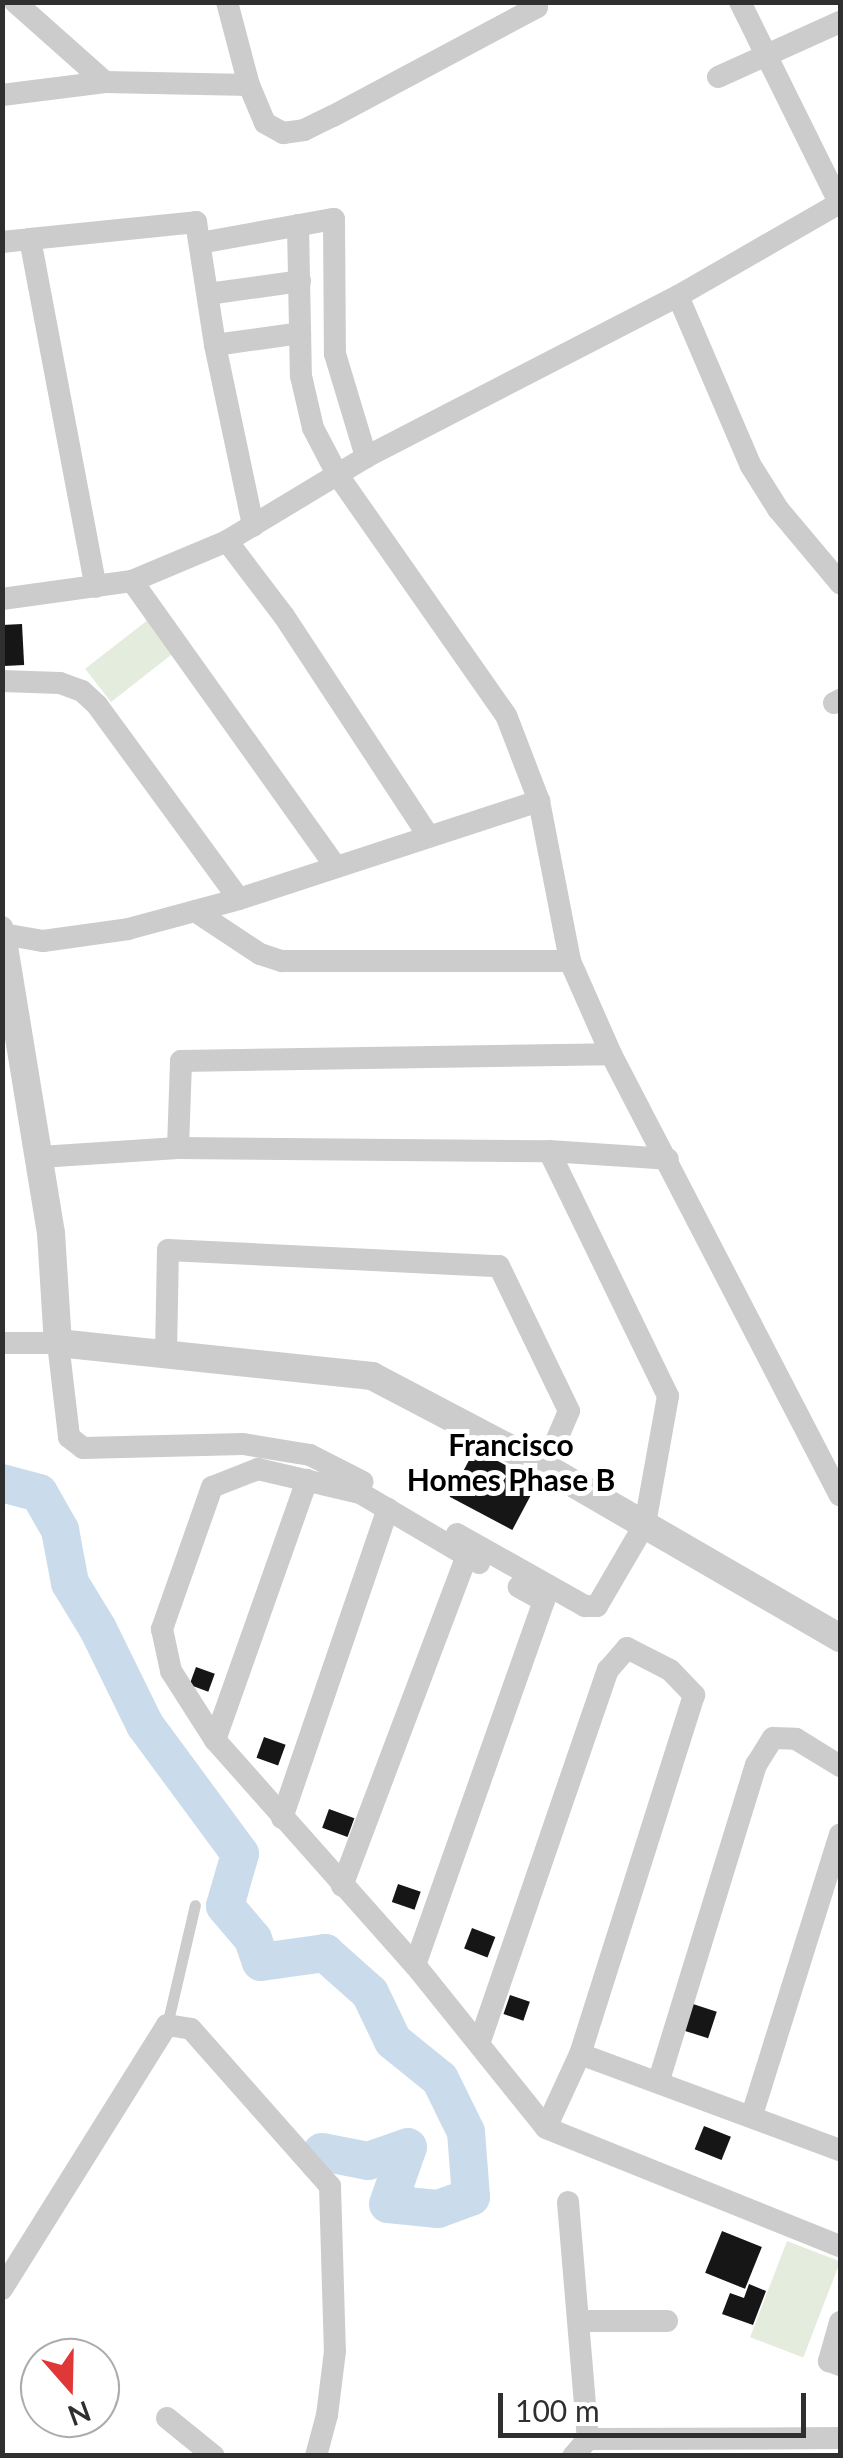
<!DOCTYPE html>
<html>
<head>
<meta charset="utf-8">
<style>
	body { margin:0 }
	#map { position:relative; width:843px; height:2458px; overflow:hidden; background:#fff; font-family:Lato,sans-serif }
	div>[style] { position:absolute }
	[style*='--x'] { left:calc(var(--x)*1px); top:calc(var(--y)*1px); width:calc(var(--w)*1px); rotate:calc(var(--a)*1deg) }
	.green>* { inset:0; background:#e4ecde; transform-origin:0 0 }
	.river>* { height:38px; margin:-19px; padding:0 19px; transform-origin:19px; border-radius:19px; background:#cadceb }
	.building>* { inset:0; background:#161616; transform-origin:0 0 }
	.service>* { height:11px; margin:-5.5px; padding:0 5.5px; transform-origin:5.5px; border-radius:5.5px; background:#ccc }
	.minor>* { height:22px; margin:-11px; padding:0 11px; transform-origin:11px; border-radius:11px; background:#ccc }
	.tertiary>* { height:28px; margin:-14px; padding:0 14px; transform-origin:14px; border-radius:14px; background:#ccc }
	span { translate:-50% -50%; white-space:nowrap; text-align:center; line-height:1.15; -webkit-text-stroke:10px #fff; paint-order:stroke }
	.neighbourhood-label { font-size:30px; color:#000; font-weight:700 }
	.frame { position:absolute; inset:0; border:5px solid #2f2f2f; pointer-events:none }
	.north { position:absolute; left:20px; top:2338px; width:100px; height:100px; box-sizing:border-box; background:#fff; border:2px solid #acacac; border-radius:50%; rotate:160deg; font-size:28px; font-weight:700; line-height:40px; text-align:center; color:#2f2f2f }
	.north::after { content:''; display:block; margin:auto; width:35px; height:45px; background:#e03739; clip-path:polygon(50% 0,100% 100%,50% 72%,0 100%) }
	.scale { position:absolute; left:498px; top:2393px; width:308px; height:45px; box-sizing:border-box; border:5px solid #2f2f2f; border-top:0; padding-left:12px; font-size:30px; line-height:35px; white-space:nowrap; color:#2f2f2f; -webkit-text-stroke:8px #fff; paint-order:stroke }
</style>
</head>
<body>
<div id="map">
	<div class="green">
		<div style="left:149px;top:619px;width:42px;height:81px;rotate:52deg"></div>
		<div style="left:787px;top:2241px;width:57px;height:103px;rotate:21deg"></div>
	</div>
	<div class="river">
		<div style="--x:2;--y:1483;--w:38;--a:15"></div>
		<div style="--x:39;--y:1493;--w:43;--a:60.4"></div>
		<div style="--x:60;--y:1530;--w:54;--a:79.3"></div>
		<div style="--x:70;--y:1583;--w:54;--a:58.7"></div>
		<div style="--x:98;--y:1629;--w:107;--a:63.9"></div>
		<div style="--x:145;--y:1725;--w:160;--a:53.6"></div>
		<div style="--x:240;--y:1854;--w:54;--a:106.1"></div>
		<div style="--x:225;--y:1906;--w:43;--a:49.7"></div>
		<div style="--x:253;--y:1939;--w:24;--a:71"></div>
		<div style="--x:261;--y:1962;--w:65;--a:-8"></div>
		<div style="--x:325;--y:1953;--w:60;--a:41.6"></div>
		<div style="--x:370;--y:1993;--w:53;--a:64.4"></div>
		<div style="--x:393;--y:2041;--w:60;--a:39"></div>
		<div style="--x:440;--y:2079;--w:59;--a:63.9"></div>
		<div style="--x:466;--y:2132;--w:65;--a:85.6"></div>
		<div style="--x:471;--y:2197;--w:35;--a:160"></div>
		<div style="--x:438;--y:2209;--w:50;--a:-174.3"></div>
		<div style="--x:388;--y:2204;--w:60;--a:-70.7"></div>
		<div style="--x:408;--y:2147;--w:42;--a:160.7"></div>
		<div style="--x:368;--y:2161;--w:47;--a:-168.9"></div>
	</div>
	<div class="building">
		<div style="left:22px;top:624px;width:41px;height:20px;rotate:87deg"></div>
		<div style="left:475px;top:1449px;width:71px;height:54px;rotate:28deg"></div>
		<div style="left:196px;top:1667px;width:20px;height:19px;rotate:20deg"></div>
		<div style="left:264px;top:1737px;width:23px;height:22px;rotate:20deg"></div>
		<div style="left:329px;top:1809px;width:27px;height:20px;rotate:20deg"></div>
		<div style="left:398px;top:1884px;width:24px;height:19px;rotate:19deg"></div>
		<div style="left:472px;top:1928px;width:25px;height:22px;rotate:21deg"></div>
		<div style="left:510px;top:1995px;width:21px;height:20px;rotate:19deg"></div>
		<div style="left:693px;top:2004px;width:25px;height:28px;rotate:18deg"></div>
		<div style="left:704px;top:2126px;width:29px;height:25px;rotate:22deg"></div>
		<div style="left:722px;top:2231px;width:43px;height:45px;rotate:22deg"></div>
		<div style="clip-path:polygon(749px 2284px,766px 2291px,753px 2325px,722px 2314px,730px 2293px,744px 2298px)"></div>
	</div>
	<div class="service">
		<div style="--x:167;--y:2025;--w:123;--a:-76.9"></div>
	</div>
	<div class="minor">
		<div style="--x:15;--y:2;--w:120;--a:41.6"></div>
		<div style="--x:227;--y:2;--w:86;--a:75.2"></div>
		<div style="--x:249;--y:85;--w:41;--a:67.2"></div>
		<div style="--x:265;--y:123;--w:21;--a:29"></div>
		<div style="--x:283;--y:133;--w:21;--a:-8"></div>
		<div style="--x:304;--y:130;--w:32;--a:-26"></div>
		<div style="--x:333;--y:116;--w:231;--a:-28.1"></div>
		<div style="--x:537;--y:7;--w:5;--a:-101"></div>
		<div style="--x:740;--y:2;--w:225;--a:63.7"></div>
		<div style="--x:718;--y:77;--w:134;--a:-24.3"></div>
		<div style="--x:2;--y:95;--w:104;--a:-7.2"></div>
		<div style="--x:105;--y:82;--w:144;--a:1.2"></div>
		<div style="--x:298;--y:225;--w:151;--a:88.9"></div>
		<div style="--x:301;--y:376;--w:53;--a:77"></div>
		<div style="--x:313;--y:428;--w:52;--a:62.4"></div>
		<div style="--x:337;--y:474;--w:294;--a:55"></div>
		<div style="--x:506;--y:715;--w:92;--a:69"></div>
		<div style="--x:539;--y:801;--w:163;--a:79"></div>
		<div style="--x:570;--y:961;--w:102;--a:66.2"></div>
		<div style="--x:611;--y:1054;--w:497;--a:62.6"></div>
		<div style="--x:30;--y:239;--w:167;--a:-5.8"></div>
		<div style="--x:196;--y:222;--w:124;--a:81.2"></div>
		<div style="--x:215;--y:345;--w:185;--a:78.1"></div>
		<div style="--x:2;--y:242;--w:28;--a:-6"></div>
		<div style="--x:30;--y:239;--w:354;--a:79.3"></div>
		<div style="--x:200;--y:243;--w:136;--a:-10.2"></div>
		<div style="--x:334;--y:219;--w:135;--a:89.6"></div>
		<div style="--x:335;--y:354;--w:108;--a:73.2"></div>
		<div style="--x:208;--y:294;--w:93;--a:-8"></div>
		<div style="--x:678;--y:296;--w:185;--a:66.8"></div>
		<div style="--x:751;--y:466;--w:51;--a:57.9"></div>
		<div style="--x:778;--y:509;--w:97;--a:50"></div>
		<div style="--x:215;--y:345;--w:86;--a:-8"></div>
		<div style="--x:227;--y:541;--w:94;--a:52.8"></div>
		<div style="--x:284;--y:616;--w:264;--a:56.7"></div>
		<div style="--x:132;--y:581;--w:351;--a:54.5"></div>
		<div style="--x:2;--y:599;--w:131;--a:-7.9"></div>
		<div style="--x:132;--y:581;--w:103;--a:-22.8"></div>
		<div style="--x:227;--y:541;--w:162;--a:-31.1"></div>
		<div style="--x:366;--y:457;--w:351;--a:-27.3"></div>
		<div style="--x:678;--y:296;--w:187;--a:-29.9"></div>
		<div style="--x:2;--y:681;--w:58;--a:2"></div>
		<div style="--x:60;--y:683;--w:23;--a:20"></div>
		<div style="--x:82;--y:691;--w:21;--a:43"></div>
		<div style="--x:97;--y:705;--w:240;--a:53.8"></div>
		<div style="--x:834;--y:703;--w:7;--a:-27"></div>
		<div style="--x:195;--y:911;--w:78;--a:33.5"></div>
		<div style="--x:260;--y:954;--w:23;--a:18"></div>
		<div style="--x:282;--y:961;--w:288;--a:0"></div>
		<div style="--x:2;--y:927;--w:7;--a:82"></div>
		<div style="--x:3;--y:934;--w:41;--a:9.9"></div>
		<div style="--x:43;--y:941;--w:86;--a:-8"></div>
		<div style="--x:128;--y:929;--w:115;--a:-15.1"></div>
		<div style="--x:239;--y:899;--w:316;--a:-18.1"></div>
		<div style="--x:178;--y:1148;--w:87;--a:-88"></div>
		<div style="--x:181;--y:1061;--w:430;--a:-0.9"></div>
		<div style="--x:40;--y:1157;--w:138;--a:-3.7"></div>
		<div style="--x:178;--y:1148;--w:371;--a:0.5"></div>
		<div style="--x:549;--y:1151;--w:119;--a:3.8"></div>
		<div style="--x:2;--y:1343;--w:56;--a:0"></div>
		<div style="--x:58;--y:1343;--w:95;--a:83.3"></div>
		<div style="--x:69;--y:1437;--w:18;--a:38"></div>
		<div style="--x:83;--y:1448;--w:160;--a:-1.4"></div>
		<div style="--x:243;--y:1444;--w:68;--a:9.3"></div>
		<div style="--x:310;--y:1455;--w:59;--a:27"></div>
		<div style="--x:166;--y:1353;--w:103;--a:-88.9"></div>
		<div style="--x:168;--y:1250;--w:331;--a:2.8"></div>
		<div style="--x:499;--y:1266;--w:161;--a:64.2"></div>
		<div style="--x:569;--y:1411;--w:61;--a:113.2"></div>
		<div style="--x:457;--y:1534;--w:147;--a:29.4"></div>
		<div style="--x:585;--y:1606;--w:12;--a:0"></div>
		<div style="--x:597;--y:1606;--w:95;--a:-59.7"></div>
		<div style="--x:645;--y:1524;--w:130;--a:-79.8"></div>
		<div style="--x:668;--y:1396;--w:272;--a:-115.9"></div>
		<div style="--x:467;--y:1556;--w:124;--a:-149.5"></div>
		<div style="--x:360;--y:1493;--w:105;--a:-166.8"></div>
		<div style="--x:258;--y:1469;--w:49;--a:158.6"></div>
		<div style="--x:212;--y:1487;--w:151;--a:109.4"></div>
		<div style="--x:162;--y:1629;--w:43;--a:77.9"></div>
		<div style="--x:171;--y:1671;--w:82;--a:57.5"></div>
		<div style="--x:215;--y:1740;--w:301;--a:48.4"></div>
		<div style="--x:415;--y:1965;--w:209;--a:51.2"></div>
		<div style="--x:546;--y:2128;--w:317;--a:21.9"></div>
		<div style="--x:215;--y:1740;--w:276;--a:-70.5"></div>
		<div style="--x:282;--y:1818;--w:327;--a:-71.1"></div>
		<div style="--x:342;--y:1886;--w:353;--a:-69.3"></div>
		<div style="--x:467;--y:1556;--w:14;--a:30"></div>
		<div style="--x:415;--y:1965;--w:386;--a:-70.5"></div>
		<div style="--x:544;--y:1601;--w:29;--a:-151"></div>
		<div style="--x:479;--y:2044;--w:396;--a:-71"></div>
		<div style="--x:608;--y:1670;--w:29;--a:-49"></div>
		<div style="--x:627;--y:1648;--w:48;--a:27.1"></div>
		<div style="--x:670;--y:1670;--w:35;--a:46"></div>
		<div style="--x:694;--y:1695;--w:377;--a:107.6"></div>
		<div style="--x:580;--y:2054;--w:81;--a:114.7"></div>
		<div style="--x:580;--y:2054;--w:277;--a:20.3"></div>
		<div style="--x:659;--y:2080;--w:330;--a:-72.9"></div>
		<div style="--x:756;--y:1765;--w:32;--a:-58"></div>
		<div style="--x:773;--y:1738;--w:23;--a:2"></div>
		<div style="--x:796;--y:1739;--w:52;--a:31.5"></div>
		<div style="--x:752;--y:2115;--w:294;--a:-72.6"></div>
		<div style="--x:568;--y:2202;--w:238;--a:85.2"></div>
		<div style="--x:588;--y:2439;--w:23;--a:131"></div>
		<div style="--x:2;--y:2289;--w:311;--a:-58"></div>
		<div style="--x:167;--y:2025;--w:24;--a:9"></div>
		<div style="--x:191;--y:2029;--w:210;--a:48.5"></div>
		<div style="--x:330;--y:2186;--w:165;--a:88.3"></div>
		<div style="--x:335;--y:2351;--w:64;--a:97.1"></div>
		<div style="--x:327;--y:2415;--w:42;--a:105"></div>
		<div style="--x:580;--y:2321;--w:87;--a:0"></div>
		<div style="--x:840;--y:2322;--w:41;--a:105.8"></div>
		<div style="--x:829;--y:2361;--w:12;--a:20"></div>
		<div style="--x:167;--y:2418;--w:60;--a:39"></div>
		<div style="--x:588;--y:2439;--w:252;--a:-0.2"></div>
	</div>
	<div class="tertiary">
		<div style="--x:2;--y:934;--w:303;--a:80.7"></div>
		<div style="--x:51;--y:1233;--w:110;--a:86.4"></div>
		<div style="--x:58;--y:1343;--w:316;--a:6"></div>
		<div style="--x:372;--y:1376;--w:195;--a:27.7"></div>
		<div style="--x:545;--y:1467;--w:341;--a:30.1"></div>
	</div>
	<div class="neighbourhood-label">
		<span style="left:511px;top:1461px">Francisco<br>Homes Phase B</span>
	</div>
	<div class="frame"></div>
	<div class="north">N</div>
	<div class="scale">100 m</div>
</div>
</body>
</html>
